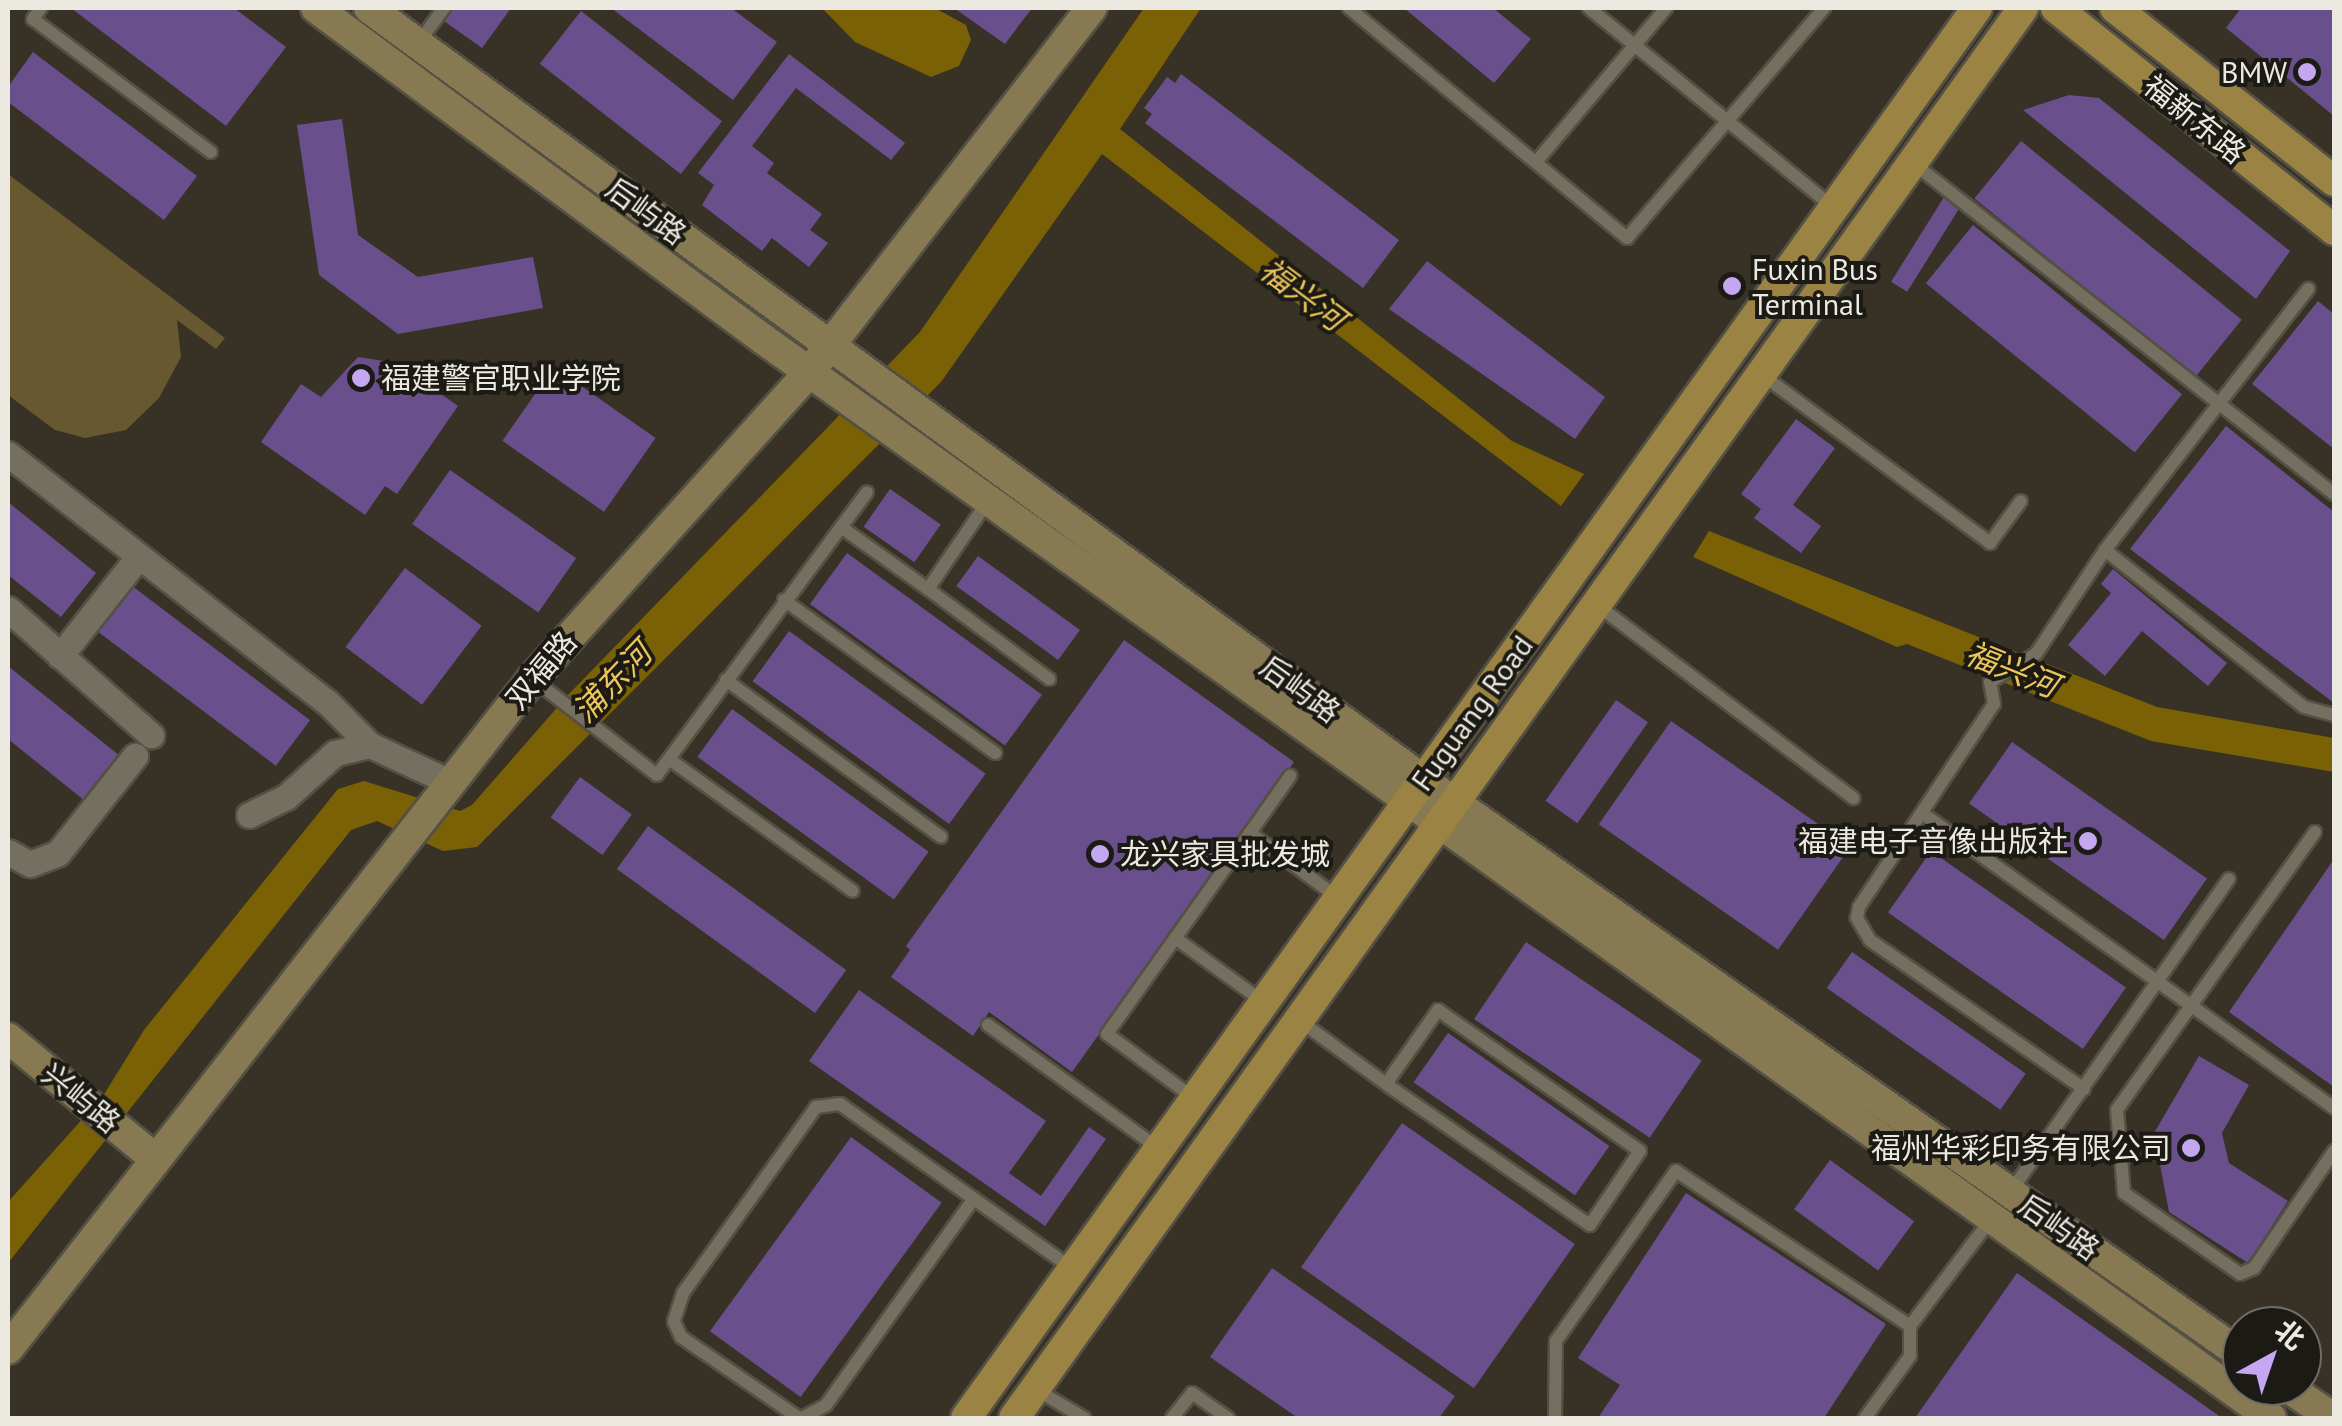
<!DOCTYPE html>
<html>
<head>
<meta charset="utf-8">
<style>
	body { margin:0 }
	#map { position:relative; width:2342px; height:1426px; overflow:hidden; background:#373225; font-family:"PT Sans","Noto Sans SC",sans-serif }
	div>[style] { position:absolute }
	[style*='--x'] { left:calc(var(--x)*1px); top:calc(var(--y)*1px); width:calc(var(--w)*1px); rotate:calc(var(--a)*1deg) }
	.green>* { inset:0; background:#67582f }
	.water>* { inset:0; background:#7b6106 }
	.building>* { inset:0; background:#6a4f8d; transform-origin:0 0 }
	.roads { filter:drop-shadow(2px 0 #545044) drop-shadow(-2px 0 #545044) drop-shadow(0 2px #545044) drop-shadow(0 -2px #545044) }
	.lane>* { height:12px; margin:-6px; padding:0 6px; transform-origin:6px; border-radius:6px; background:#756f60 }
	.street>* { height:25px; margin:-12.5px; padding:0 12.5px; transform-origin:12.5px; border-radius:12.5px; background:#756f60 }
	.secondary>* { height:30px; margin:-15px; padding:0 15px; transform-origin:15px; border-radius:15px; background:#877952 }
	.primary>* { height:30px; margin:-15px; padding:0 15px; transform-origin:15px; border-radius:15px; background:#9a8343 }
	.dots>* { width:28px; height:28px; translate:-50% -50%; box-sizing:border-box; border:5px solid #1c1a14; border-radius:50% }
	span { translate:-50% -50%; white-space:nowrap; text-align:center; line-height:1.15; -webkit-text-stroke:8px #1c1a14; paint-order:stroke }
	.poi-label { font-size:30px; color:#ece9e0 }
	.right { translate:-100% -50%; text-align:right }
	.left { translate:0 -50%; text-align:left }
	.street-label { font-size:30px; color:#ece9e0 }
	.water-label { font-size:32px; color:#ebc55b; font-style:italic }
	.frame { position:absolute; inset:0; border:10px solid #ece9e0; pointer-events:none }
	.north { position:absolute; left:2222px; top:1306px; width:100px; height:100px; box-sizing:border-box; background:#1c1a14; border:2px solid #6f6d66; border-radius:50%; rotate:40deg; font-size:28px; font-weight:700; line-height:40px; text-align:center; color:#ece9e0 }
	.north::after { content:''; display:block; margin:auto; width:35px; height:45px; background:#c5a7f1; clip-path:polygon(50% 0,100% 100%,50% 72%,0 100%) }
</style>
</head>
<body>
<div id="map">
	<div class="green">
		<div style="clip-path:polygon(8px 174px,225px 338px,216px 349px,177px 320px,181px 357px,159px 398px,126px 430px,85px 438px,55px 430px,8px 395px)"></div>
	</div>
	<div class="water">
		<div style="clip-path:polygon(822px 8px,935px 8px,966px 25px,971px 40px,959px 66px,931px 77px,855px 42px)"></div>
		<div style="clip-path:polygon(1144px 8px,1201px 8px,1120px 129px,1512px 441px,1584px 474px,1561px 506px,1102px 154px,941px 382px,477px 847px,443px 851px,377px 821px,351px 830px,8px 1263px,8px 1202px,103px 1096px,144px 1030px,338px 789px,364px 781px,460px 811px,472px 805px,569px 694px,920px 332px)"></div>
		<div style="clip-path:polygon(1709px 531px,2157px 707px,2334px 738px,2334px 772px,2151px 741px,1907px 644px,1897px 647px,1693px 557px)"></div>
	</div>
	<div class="building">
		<div style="clip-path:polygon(71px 8px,234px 8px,286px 47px,226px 126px)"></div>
		<div style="clip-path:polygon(454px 8px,511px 8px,482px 48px,444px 21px)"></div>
		<div style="clip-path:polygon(611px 8px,731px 8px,777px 42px,733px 100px)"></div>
		<div style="clip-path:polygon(954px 8px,1032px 8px,1005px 44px)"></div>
		<div style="clip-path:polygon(1404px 8px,1493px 8px,1531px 39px,1494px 83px)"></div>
		<div style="clip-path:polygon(2241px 8px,2334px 8px,2334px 116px,2226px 28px)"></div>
		<div style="left:581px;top:11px;width:179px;height:67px;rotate:38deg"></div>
		<div style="clip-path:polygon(33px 52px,197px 176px,164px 220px,8px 102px,8px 87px)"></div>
		<div style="clip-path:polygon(789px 54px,905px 143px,891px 160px,796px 88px,752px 146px,774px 163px,767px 173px,822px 214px,810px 230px,828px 243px,809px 267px,772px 238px,762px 251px,702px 205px,714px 185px,698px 173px)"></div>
		<div style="clip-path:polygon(1181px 74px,1399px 240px,1363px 288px,1145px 123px,1152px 114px,1144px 108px,1167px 77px,1175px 83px)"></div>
		<div style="clip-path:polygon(2069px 95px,2099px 98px,2290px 251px,2256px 299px,2023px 110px)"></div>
		<div style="clip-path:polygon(342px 119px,358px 235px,418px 277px,533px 257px,543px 308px,398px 334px,319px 275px,297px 125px)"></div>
		<div style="left:2021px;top:141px;width:284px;height:74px;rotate:39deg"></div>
		<div style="left:1944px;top:197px;width:19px;height:100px;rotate:32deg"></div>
		<div style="left:1973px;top:225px;width:269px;height:75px;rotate:39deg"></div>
		<div style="clip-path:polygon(1427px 261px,1605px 397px,1575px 439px,1389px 309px)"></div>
		<div style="clip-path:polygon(2318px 301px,2334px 314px,2334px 449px,2252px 384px)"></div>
		<div style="clip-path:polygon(358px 357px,397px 363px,458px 406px,397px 494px,385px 486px,365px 515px,261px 442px,301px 384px,321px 397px)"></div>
		<div style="left:554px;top:367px;width:124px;height:90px;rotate:35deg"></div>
		<div style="clip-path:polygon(1796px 419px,1835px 448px,1793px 505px,1821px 526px,1801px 553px,1754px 518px,1761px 509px,1741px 494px)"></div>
		<div style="clip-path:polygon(2226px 426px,2334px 512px,2334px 703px,2130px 549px)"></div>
		<div style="left:450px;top:470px;width:154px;height:66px;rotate:35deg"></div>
		<div style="left:890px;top:489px;width:62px;height:46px;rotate:35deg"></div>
		<div style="clip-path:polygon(8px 502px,96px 573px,61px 617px,8px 575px)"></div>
		<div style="left:847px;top:553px;width:241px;height:63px;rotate:36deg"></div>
		<div style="left:978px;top:556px;width:126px;height:37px;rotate:36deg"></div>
		<div style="left:405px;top:568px;width:96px;height:99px;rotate:37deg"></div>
		<div style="clip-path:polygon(2113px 569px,2227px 663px,2208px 686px,2142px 631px,2105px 676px,2068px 645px,2111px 593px,2101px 584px)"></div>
		<div style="left:132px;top:586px;width:223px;height:57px;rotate:37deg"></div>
		<div style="left:789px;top:631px;width:243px;height:62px;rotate:36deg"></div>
		<div style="clip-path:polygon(1124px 640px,1294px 762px,1072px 1072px,989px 1012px,973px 1036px,891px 977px,910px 950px,906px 946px)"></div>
		<div style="clip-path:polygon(8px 666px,125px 760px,90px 805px,8px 739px)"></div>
		<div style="left:1616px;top:700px;width:39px;height:123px;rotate:35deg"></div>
		<div style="left:732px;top:709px;width:243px;height:59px;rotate:36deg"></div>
		<div style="left:1671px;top:721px;width:219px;height:126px;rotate:35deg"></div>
		<div style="left:2012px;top:742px;width:238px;height:75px;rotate:35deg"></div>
		<div style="left:580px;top:777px;width:64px;height:50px;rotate:36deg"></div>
		<div style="left:648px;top:826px;width:245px;height:53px;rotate:36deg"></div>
		<div style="left:1931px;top:851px;width:238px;height:75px;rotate:35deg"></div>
		<div style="clip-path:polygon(2334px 859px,2334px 1087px,2229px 1012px)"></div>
		<div style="left:1526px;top:942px;width:212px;height:93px;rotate:34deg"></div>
		<div style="left:1852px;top:952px;width:212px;height:44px;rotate:35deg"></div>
		<div style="clip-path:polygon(859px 990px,1046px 1121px,1009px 1173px,1041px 1196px,1089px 1127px,1106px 1139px,1045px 1226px,809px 1061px)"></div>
		<div style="left:1448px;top:1033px;width:197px;height:60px;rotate:35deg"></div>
		<div style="clip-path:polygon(2199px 1056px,2249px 1085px,2222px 1133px,2229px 1163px,2288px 1201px,2248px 1263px,2169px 1212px,2154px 1133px)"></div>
		<div style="left:1402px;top:1123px;width:211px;height:176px;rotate:35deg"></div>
		<div style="left:851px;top:1137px;width:112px;height:240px;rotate:36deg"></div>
		<div style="left:1830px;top:1160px;width:104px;height:61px;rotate:36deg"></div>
		<div style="clip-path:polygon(1686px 1193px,1886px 1324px,1824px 1418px,1598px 1418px,1620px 1385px,1578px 1358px)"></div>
		<div style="clip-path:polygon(1272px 1268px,1455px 1396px,1439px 1418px,1298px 1418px,1210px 1357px)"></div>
		<div style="clip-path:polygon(2017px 1273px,2222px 1418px,1915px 1418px)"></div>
	</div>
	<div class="roads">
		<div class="lane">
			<div style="--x:41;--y:8;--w:14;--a:126"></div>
			<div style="--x:33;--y:19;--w:222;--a:36.8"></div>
			<div style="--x:1349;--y:8;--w:361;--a:39.6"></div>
			<div style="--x:1627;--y:238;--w:303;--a:-49.4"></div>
			<div style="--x:1589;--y:8;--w:313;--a:39.2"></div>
			<div style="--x:419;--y:42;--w:42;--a:-53.7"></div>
			<div style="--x:1536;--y:162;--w:202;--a:-49.8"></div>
			<div style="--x:1913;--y:163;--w:536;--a:38.18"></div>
			<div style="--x:1761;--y:374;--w:285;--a:36.4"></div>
			<div style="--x:1990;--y:543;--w:52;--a:-53.6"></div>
			<div style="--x:841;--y:527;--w:107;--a:35.5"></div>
			<div style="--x:928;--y:589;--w:107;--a:-55.7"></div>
			<div style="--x:2105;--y:550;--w:253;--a:38.3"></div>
			<div style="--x:2304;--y:707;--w:31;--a:15"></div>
			<div style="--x:928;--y:589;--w:151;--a:36.6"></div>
			<div style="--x:784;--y:600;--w:261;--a:35.9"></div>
			<div style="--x:1597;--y:605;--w:321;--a:37"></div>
			<div style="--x:534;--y:680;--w:155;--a:37.7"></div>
			<div style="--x:657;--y:775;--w:352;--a:-53.4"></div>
			<div style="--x:726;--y:680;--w:266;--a:36.1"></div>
			<div style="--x:669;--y:759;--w:226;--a:35.7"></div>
			<div style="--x:1922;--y:813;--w:507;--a:35.6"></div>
			<div style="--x:2315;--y:832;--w:341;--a:125.5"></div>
			<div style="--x:2117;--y:1110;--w:83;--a:85.2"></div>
			<div style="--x:2124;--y:1193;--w:141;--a:34.9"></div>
			<div style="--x:2240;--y:1274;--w:15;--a:-23"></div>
			<div style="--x:2254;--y:1268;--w:142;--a:-55.6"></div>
			<div style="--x:1250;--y:833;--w:70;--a:-54.9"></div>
			<div style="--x:1175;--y:938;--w:107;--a:35.9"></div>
			<div style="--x:1300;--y:1021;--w:107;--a:36.2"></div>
			<div style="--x:1386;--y:1084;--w:248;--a:34.7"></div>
			<div style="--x:1590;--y:1225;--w:89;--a:-56"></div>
			<div style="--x:1640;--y:1151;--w:246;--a:-145.1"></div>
			<div style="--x:1438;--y:1010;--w:90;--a:125.1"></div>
			<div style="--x:988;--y:1025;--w:210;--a:35.9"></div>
			<div style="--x:2084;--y:1089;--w:261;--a:-145.2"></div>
			<div style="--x:1870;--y:940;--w:26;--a:-121"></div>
			<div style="--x:1857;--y:918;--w:11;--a:-80"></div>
			<div style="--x:1859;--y:907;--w:244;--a:-56.4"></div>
			<div style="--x:1994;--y:704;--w:22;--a:-100"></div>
			<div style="--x:1990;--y:682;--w:54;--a:-31.3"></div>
			<div style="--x:2036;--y:654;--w:125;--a:-56.4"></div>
			<div style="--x:2105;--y:550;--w:331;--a:-52.1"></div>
			<div style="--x:1195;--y:1099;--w:109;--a:-143.5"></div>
			<div style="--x:1107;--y:1034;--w:247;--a:-54.6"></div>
			<div style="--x:1250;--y:833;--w:108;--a:36.3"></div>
			<div style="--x:2009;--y:1194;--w:384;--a:-55.1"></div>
			<div style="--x:1037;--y:1390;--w:55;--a:30.8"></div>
			<div style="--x:799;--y:1418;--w:143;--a:-145.5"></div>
			<div style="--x:681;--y:1337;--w:17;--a:-114"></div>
			<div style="--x:674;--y:1321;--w:29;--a:-72"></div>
			<div style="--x:683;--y:1293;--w:229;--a:-54.4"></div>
			<div style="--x:816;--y:1107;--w:24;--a:-7"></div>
			<div style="--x:840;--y:1104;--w:286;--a:35.3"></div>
			<div style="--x:802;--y:1418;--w:27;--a:-28"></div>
			<div style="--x:826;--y:1405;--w:254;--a:-54.4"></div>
			<div style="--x:1172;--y:1418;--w:32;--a:-51"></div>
			<div style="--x:1192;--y:1393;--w:44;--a:34.8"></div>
			<div style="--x:1555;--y:1418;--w:77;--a:-89.3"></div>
			<div style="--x:1556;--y:1341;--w:208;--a:-54.8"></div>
			<div style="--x:1676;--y:1171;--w:281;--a:33.5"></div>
			<div style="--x:1865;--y:1418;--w:77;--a:-54"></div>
			<div style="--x:1910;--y:1356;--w:30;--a:-90"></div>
			<div style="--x:1910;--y:1326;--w:136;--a:-52.8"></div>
		</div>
		<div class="street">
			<div style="--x:8;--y:454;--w:404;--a:37.9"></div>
			<div style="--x:327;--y:702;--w:61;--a:45"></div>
			<div style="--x:8;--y:609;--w:191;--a:41.4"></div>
			<div style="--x:60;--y:656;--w:127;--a:-51.7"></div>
			<div style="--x:249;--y:815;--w:41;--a:-25.9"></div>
			<div style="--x:286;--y:797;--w:66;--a:-41.9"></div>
			<div style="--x:335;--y:753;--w:36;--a:-13"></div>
			<div style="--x:370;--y:745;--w:90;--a:24.9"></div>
			<div style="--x:8;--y:852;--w:25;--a:29"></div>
			<div style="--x:30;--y:864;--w:30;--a:-21"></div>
			<div style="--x:58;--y:853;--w:124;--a:-51.6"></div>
		</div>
		<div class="secondary">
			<div style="--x:316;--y:8;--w:556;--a:36.52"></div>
			<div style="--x:763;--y:339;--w:1854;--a:35.58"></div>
			<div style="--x:369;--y:8;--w:1346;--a:36.21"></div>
			<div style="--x:1455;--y:803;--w:961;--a:35.05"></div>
			<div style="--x:8;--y:1038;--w:189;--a:39.4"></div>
			<div style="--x:8;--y:1349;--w:851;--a:-51.97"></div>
			<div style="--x:532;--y:679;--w:415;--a:-47.9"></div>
			<div style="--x:810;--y:371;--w:460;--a:-52.2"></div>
			<div style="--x:2286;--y:1386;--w:57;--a:34.2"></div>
		</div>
		<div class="primary">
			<div style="--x:2056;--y:8;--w:356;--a:38.6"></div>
			<div style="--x:2115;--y:8;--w:279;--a:38.3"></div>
			<div style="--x:966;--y:1418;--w:1735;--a:-54.36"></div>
			<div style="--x:1014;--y:1418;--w:1734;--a:-54.41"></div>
		</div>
	</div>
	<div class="dots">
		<div style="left:2307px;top:72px;background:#c5a7f1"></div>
		<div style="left:1732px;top:286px;background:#c5a7f1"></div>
		<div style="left:361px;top:378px;background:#c5a7f1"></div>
		<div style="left:2088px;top:841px;background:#c5a7f1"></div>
		<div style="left:1100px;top:854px;background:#c5a7f1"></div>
		<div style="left:2191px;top:1148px;background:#c5a7f1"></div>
	</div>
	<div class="poi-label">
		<span class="right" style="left:2287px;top:72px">BMW</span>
		<span class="left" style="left:1752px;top:286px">Fuxin Bus<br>Terminal</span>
		<span class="left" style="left:381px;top:378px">福建警官职业学院</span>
		<span class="right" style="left:2068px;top:841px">福建电子音像出版社</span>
		<span class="left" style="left:1120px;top:854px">龙兴家具批发城</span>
		<span class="right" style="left:2171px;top:1148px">福州华彩印务有限公司</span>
	</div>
	<div class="street-label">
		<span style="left:2195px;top:119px;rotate:39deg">福新东路</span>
		<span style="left:646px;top:211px;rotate:36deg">后屿路</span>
		<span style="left:541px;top:670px;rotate:-50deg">双福路</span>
		<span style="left:1300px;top:689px;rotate:36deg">后屿路</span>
		<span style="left:1472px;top:713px;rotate:-54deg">Fuguang Road</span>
		<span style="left:81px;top:1098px;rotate:39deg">兴屿路</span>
		<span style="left:2059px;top:1227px;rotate:35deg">后屿路</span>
	</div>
	<div class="water-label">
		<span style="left:1303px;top:294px;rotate:37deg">福兴河</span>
		<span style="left:2012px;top:669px;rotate:22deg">福兴河</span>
		<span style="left:612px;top:682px;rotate:-46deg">浦东河</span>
	</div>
	<div class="frame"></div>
	<div class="north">北</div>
</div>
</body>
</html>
